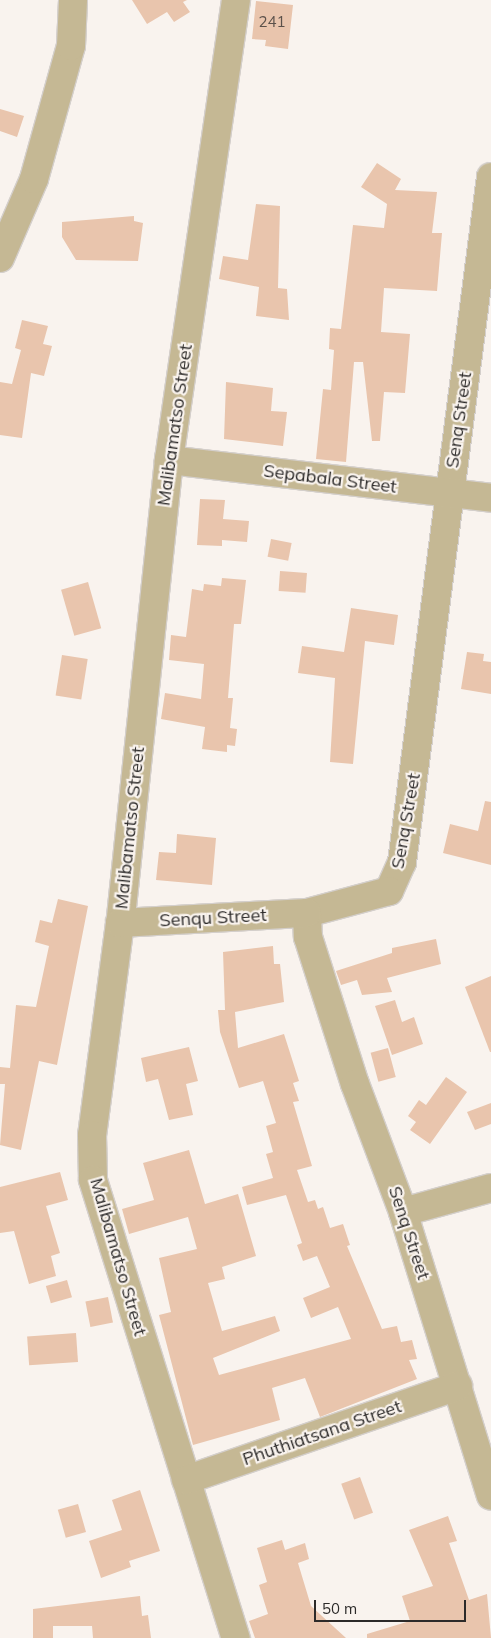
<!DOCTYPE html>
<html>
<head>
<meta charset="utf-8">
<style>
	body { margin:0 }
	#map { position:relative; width:491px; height:1638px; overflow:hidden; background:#f9f3ee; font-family:Mulish,sans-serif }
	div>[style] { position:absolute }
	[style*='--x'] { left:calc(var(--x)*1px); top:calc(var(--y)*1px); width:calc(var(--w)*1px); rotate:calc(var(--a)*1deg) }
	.building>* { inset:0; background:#e9c5ad; transform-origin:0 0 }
	.roads { filter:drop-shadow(1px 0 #d4cfcb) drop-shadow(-1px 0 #d4cfcb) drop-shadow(0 1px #d4cfcb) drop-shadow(0 -1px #d4cfcb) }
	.minor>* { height:28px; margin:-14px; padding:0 14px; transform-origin:14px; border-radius:14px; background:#c5b894 }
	span { translate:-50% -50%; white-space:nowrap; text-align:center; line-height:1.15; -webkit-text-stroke:4.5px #f9f3ee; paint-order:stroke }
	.number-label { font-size:15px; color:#5b514a }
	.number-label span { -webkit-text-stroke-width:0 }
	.street-label { font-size:18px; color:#2c2a29 }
	.scale { position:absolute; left:314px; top:1600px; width:152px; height:22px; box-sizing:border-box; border:2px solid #2c2a29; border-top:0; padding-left:6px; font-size:15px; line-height:18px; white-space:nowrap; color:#2c2a29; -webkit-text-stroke:4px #f9f3ee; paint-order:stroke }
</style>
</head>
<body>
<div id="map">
	<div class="building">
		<div style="clip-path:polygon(132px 0,187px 0,183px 2px,190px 12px,174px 22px,167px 12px,147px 24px)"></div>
		<div style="clip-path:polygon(256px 1px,293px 5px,288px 49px,265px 46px,266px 40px,252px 39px)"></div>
		<div style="clip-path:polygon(0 109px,24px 116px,17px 137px,0 131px)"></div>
		<div style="clip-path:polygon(377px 163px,401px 179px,395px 190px,437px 192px,432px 233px,442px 233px,437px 291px,384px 288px,381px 332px,410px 334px,405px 393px,384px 392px,380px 441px,372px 441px,363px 362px,354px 362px,346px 462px,316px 459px,323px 389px,331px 390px,334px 350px,329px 349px,330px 328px,341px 329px,353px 225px,384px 228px,387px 204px,361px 187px)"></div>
		<div style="clip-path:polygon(256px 204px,280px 206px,278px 288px,287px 289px,289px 320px,256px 316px,259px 287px,219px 279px,223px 256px,248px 260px)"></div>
		<div style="clip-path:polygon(134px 216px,134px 221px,143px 223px,138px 261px,76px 260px,62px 237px,62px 222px)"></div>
		<div style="clip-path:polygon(22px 320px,48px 326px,43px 344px,52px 346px,44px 376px,31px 373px,22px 438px,0 435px,0 382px,12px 384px,21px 350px,15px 348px)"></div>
		<div style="clip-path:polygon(226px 382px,273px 388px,271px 411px,287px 412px,283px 446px,224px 439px)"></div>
		<div style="clip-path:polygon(200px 499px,225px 500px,223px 519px,249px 521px,247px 542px,222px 540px,222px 546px,197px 545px)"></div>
		<div style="left:271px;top:539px;width:21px;height:18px;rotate:11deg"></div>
		<div style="left:280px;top:571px;width:27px;height:20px;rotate:4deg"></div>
		<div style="clip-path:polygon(222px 578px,246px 580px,241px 624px,234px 624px,228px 698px,233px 698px,230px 728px,237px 729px,235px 746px,227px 745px,227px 752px,202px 749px,205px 727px,161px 719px,165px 693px,201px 699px,204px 664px,169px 660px,171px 635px,186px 637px,192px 589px,203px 591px,204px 584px,221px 586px)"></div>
		<div style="left:88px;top:582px;width:48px;height:28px;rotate:74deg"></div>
		<div style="clip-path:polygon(351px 608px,398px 615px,394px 645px,365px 641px,353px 764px,330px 762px,335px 678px,298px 673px,302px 646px,344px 652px)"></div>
		<div style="clip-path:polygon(467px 652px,484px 654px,483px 661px,491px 662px,491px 694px,461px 689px)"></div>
		<div style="left:62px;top:655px;width:26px;height:41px;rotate:9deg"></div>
		<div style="clip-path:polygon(485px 801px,491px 802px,491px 865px,443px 853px,450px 824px,478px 831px)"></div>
		<div style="clip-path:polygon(177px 834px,216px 838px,212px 885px,156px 880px,159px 852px,176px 853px)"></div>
		<div style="clip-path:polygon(58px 899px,88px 906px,57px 1065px,39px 1061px,21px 1150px,0 1145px,5px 1084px,0 1084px,0 1067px,10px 1068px,16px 1005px,36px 1007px,49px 946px,35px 942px,40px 920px,52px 923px)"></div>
		<div style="clip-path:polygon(436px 939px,441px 964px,387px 978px,392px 992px,362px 995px,357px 980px,341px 985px,336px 971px,392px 953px,392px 948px)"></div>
		<div style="clip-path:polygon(273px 946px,274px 964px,280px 964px,284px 1002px,235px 1012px,238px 1048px,284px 1034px,299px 1081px,293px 1083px,299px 1101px,293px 1102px,312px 1166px,297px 1170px,308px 1202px,315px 1200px,318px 1209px,323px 1207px,330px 1228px,343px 1224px,350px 1245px,347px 1246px,382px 1329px,397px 1326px,401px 1342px,412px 1340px,417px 1359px,409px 1360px,417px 1379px,320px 1417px,305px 1378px,272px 1388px,280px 1420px,193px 1445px,159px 1315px,171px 1312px,159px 1258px,197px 1249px,188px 1217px,129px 1234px,122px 1209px,154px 1200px,143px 1163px,189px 1150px,205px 1204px,238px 1194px,256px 1256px,222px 1267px,225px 1279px,208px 1283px,222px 1331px,275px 1316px,280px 1331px,213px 1358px,219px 1375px,351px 1339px,338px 1307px,311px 1318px,303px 1298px,330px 1287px,317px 1256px,303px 1261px,297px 1245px,302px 1243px,286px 1195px,247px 1205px,242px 1187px,273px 1178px,266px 1154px,273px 1152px,266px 1126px,276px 1123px,263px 1081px,239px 1088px,220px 1032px,218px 1010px,225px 1010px,223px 952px)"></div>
		<div style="clip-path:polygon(491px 976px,491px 1052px,490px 1052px,465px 987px)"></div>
		<div style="clip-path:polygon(395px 1000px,402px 1022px,414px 1017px,423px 1044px,392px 1055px,375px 1006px)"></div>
		<div style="clip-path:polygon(189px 1047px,198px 1081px,186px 1084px,193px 1115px,169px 1120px,158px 1079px,146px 1082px,141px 1058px)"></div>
		<div style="left:388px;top:1048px;width:30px;height:18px;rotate:75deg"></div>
		<div style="clip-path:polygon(446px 1077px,467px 1092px,430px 1144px,410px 1130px,416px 1122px,408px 1116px,419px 1100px,426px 1105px)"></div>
		<div style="clip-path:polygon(491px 1103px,491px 1124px,475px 1130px,467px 1112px)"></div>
		<div style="clip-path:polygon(60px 1172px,68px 1200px,46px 1206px,60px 1253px,51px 1256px,56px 1276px,29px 1284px,14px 1231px,0 1233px,0 1187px)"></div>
		<div style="left:67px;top:1280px;width:18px;height:22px;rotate:74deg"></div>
		<div style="left:108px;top:1297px;width:26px;height:23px;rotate:79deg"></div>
		<div style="left:76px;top:1333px;width:29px;height:49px;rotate:86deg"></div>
		<div style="left:360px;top:1477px;width:38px;height:20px;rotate:70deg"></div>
		<div style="clip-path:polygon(140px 1490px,160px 1551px,129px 1561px,131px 1567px,101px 1578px,89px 1541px,122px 1530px,112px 1500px)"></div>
		<div style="left:78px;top:1504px;width:29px;height:21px;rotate:74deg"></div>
		<div style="clip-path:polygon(448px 1516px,457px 1541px,449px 1543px,469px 1600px,487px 1594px,491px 1638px,367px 1638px,367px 1634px,410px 1621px,402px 1596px,433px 1586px,409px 1530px)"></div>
		<div style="clip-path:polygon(282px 1540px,285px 1550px,305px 1543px,309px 1559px,298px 1563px,311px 1606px,346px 1638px,255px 1638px,249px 1621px,268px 1614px,259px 1585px,267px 1582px,257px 1548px)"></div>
		<div style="clip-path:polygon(140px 1596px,142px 1616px,148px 1615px,151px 1638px,93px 1638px,92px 1626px,53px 1626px,53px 1638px,33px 1638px,33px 1609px)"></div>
	</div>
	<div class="roads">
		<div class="minor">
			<div style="--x:236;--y:0;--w:465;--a:98.3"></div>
			<div style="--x:169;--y:460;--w:466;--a:96"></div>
			<div style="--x:120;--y:923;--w:214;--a:97.5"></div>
			<div style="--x:92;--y:1135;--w:45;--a:88.7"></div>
			<div style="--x:93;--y:1180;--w:480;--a:72.7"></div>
			<div style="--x:491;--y:177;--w:691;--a:97.4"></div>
			<div style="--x:402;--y:862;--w:32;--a:114"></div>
			<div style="--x:389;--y:891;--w:85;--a:165"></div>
			<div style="--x:307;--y:913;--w:24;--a:88"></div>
			<div style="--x:308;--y:937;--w:154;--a:72.3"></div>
			<div style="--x:355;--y:1084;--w:137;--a:69.4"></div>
			<div style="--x:403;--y:1212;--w:297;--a:72.8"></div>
			<div style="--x:0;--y:258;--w:86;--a:-66.7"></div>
			<div style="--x:34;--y:179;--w:138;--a:-74.5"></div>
			<div style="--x:71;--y:46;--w:46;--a:-87.5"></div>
			<div style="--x:169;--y:460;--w:324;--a:6.7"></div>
			<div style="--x:120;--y:923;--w:187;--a:-3.1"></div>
			<div style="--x:403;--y:1212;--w:91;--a:-15.3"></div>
			<div style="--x:186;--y:1480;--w:288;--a:-19.1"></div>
		</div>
	</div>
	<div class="number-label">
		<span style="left:272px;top:22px">241</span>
	</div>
	<div class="street-label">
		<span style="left:459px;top:420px;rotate:-82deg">Senq Street</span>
		<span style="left:175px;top:425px;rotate:-82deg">Malibamatso Street</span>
		<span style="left:330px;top:479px;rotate:7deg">Sepabala Street</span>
		<span style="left:406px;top:821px;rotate:-80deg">Senq Street</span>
		<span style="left:130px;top:828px;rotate:-84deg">Malibamatso Street</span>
		<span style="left:213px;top:918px;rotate:-3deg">Senqu Street</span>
		<span style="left:409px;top:1233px;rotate:72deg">Senq Street</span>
		<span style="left:118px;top:1257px;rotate:74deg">Malibamatso Street</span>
		<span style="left:322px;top:1433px;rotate:-19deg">Phuthiatsana Street</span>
	</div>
	<div class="scale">50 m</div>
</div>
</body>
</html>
